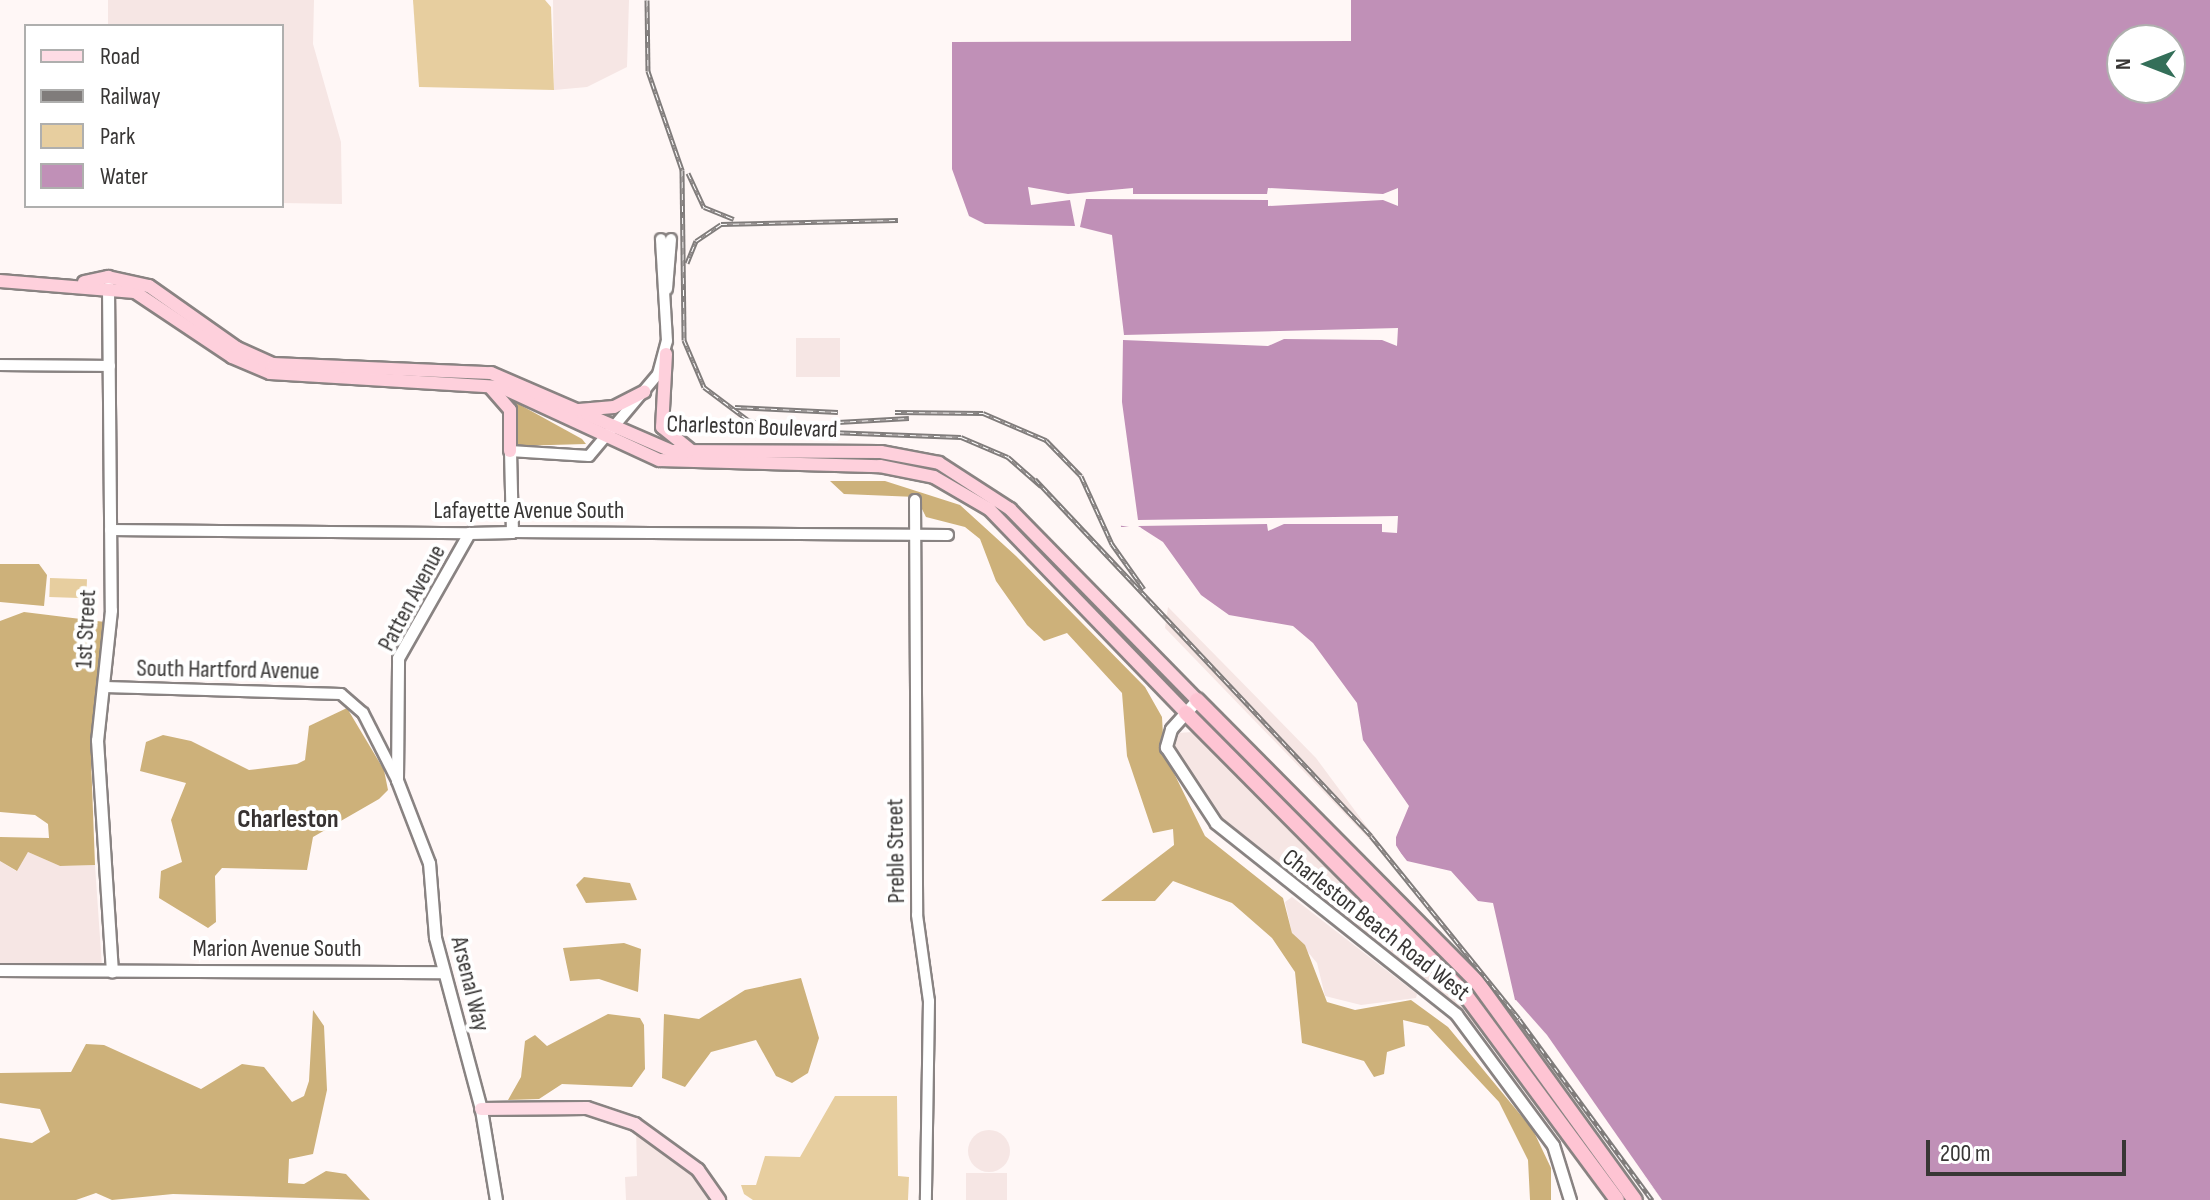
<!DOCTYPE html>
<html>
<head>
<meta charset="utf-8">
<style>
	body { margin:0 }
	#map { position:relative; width:2210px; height:1200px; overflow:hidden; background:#fff7f6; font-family:"Sofia Sans Condensed",sans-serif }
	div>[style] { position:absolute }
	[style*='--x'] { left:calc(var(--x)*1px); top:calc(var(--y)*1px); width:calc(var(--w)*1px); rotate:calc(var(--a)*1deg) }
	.built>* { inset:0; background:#f6e6e4; transform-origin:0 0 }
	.round { border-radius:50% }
	.green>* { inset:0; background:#e7ce9f; transform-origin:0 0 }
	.forest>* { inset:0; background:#cdb17a }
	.water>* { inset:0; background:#c090b7 }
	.pier>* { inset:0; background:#fff7f6 }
	.roads { filter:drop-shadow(2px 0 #898382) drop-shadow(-2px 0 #898382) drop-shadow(0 2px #898382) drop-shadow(0 -2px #898382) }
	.tertiary>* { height:10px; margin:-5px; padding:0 5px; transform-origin:5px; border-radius:5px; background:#fff }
	.secondary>* { height:11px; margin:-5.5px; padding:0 5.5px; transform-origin:5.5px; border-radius:5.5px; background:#fff }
	.primary>* { height:12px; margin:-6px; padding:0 6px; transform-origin:6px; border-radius:6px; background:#fedce5 }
	.trunk>* { height:12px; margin:-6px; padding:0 6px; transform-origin:6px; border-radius:6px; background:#fed0dc }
	.motorway>* { height:14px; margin:-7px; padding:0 7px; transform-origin:7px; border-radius:7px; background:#fec4d3 }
	.rail>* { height:5px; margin-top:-2.5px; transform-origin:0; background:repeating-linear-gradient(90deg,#fff 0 6px,#807c7b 0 12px); box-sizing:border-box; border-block:2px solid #807c7b }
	span { translate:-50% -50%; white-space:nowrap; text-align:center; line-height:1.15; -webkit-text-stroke:8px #fff; paint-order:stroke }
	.street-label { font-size:24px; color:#383635 }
	.neighbourhood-label { font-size:26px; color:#373231; font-weight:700 }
	.legend { position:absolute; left:24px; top:24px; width:260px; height:184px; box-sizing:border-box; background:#fff; border:2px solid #afafae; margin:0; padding:10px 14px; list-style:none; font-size:24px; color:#383635 }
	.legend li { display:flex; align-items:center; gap:16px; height:40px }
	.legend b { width:40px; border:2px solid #afafae }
	.north { position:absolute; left:2106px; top:24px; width:80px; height:80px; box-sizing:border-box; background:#fff; border:2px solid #afafae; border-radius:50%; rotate:270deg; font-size:22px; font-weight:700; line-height:32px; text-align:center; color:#383635 }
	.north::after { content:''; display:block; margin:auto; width:28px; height:36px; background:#346f59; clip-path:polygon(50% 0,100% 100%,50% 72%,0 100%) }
	.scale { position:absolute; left:1926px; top:1140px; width:200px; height:36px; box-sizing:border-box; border:4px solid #383635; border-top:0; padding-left:10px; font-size:24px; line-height:28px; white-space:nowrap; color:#383635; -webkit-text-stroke:6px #fff; paint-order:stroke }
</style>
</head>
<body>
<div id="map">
	<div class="built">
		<div style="clip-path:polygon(108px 0,314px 0,313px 44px,341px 142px,342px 204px,282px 203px,282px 26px,108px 26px)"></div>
		<div style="clip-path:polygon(553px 0,629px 0,627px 67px,587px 87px,554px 90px)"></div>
		<div style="left:796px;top:338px;width:44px;height:39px"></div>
		<div style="clip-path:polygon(1168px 607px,1316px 758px,1399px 870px,1165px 628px)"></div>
		<div style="clip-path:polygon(1193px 732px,1445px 982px,1490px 1038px,1232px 831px,1172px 749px,1177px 733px)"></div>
		<div style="clip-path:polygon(28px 852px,60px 866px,95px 865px,102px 967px,0 967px,0 861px,16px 871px)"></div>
		<div style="clip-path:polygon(1292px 897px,1417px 994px,1416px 998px,1361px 1005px,1325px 996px,1317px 963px,1292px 933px,1285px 902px)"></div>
		<div style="clip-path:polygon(636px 1124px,671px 1145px,719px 1200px,626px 1200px,625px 1177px,637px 1176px)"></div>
		<div class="round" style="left:968px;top:1130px;width:42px;height:42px"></div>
		<div style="left:966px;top:1173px;width:41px;height:27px"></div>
	</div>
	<div class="green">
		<div style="clip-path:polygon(413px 0,545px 0,551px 7px,554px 90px,419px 87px)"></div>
		<div style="left:50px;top:578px;width:37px;height:19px;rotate:2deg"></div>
		<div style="clip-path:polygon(835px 1096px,897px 1096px,898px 1176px,909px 1177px,908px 1200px,753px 1200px,744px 1194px,741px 1185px,756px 1185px,765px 1156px,800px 1157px)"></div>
	</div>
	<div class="forest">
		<div style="clip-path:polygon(513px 401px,582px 439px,586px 444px,515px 446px)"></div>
		<div style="clip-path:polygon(830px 481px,885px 481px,960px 505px,1016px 556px,1145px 687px,1162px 717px,1164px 753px,1205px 836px,1283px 898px,1292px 933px,1305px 945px,1327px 1002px,1355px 1010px,1411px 1000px,1448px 1027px,1533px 1130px,1551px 1168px,1551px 1200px,1530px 1200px,1528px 1160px,1499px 1102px,1428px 1026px,1403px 1020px,1405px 1046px,1387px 1052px,1384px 1074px,1374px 1077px,1364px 1061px,1302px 1043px,1295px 972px,1272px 938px,1232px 903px,1173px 881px,1155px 901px,1101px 901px,1174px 845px,1173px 829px,1153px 833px,1127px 756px,1122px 693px,1067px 633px,1044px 641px,1027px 625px,996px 581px,980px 539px,965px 527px,926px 517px,916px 497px,844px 494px)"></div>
		<div style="clip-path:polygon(0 564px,39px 564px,47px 575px,44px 606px,0 602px)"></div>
		<div style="clip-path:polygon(24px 612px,105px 622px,91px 759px,95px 865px,60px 866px,28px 852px,17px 871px,0 861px,0 837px,49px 838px,48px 824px,35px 815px,0 812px,0 621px)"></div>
		<div style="clip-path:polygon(347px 708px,384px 770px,388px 790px,379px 799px,313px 837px,307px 870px,222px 868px,215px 876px,216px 922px,208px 928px,159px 898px,161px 871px,182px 862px,171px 820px,186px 783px,140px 771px,146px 742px,163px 735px,191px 741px,249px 770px,297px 764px,305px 760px,309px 726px)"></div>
		<div style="clip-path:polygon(584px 877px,630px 883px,637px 900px,586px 903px,576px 885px)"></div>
		<div style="clip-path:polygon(624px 943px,641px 949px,638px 992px,599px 979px,570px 981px,563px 948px)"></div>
		<div style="clip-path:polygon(801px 978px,819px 1038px,808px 1073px,792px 1083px,776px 1076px,756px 1040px,711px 1052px,685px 1087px,662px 1078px,664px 1014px,699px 1019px,745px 990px)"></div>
		<div style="clip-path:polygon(313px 1010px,324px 1026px,327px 1090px,313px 1154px,289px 1159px,288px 1183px,304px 1184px,326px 1171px,346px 1174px,370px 1200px,173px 1194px,112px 1200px,96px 1193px,76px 1200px,0 1200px,0 1138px,32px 1143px,50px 1132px,40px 1109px,0 1103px,0 1073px,71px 1072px,86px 1044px,104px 1045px,201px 1089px,242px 1064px,264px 1067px,292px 1102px,304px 1096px,309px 1081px)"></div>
		<div style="clip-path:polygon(608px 1014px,640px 1018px,644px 1025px,645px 1069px,632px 1087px,562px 1084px,539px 1099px,508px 1100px,521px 1077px,525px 1041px,535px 1035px,547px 1046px)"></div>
	</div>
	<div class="water">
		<div style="clip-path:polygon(evenodd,940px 0,2210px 0,2210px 1200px,1662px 1200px,1515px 1000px,1493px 903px,1478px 901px,1451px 871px,1407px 861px,1396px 847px,1396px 822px,1366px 765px,1352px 712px,1289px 633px,1216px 618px,1140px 527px,1121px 527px,1105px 239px,969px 229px,951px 170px,940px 170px,940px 0,2122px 40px,2170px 40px,2170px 88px,2122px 88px,2122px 40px)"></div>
	</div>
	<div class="pier">
		<div style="clip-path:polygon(939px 0,1351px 0,1351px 41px,952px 42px,952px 169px,969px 216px,985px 224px,1075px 226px,1070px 200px,1031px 205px,1028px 187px,1068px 194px,1133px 188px,1133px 194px,1267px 194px,1268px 188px,1383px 194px,1398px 188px,1398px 206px,1383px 200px,1268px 206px,1268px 200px,1086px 199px,1080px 227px,1112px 235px,1124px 335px,1398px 328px,1397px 346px,1382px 340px,1284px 339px,1268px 346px,1123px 340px,1122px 402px,1138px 520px,1398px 516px,1397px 533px,1382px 532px,1382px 524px,1284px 524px,1268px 531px,1267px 524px,1138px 526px,1163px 542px,1201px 595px,1229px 615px,1293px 626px,1313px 643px,1357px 703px,1363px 740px,1409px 806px,1394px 842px,1408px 865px,1390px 844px,1392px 822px,1380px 793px,1341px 744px,1348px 714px,1287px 637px,1219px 624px,1141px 529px,1117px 525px,1107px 478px,1102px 241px,968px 232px,949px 215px,947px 174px,940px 170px)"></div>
		<div style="clip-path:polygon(1516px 1000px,1547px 1035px,1662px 1200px,1511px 1001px)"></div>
	</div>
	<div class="roads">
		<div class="tertiary">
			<div style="--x:667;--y:289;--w:50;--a:-85.4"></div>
			<div style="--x:0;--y:365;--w:110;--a:0.5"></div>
			<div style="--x:510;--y:451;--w:79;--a:3.6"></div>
			<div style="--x:589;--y:456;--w:107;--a:-49.9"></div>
			<div style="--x:658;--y:374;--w:34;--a:-75"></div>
			<div style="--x:667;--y:341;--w:102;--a:-93.4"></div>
			<div style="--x:915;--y:500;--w:415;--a:89.7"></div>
			<div style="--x:917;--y:915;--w:87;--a:82.1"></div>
			<div style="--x:929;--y:1001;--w:199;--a:90.9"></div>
			<div style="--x:110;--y:530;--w:359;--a:0.5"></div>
			<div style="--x:512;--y:532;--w:436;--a:0.4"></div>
			<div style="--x:105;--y:687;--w:236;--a:1.7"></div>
			<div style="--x:341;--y:694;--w:29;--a:41"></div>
			<div style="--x:363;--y:713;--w:75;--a:63.1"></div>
		</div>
		<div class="secondary">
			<div style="--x:108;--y:287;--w:323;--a:89.5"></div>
			<div style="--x:111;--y:610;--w:131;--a:96.1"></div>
			<div style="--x:97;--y:740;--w:232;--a:86.3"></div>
			<div style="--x:1197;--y:700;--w:39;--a:132"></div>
			<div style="--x:1171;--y:729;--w:19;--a:106"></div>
			<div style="--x:1166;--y:747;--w:91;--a:56.7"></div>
			<div style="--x:1216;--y:823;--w:307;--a:38.5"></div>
			<div style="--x:1456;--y:1014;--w:163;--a:53.5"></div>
			<div style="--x:1553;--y:1145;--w:58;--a:72.8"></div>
			<div style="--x:0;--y:970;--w:443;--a:0.3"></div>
			<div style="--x:496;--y:1200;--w:92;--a:-99.4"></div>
			<div style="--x:481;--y:1109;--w:178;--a:-105"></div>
			<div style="--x:435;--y:937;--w:74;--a:-94.6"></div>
			<div style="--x:429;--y:863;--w:89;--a:-111.1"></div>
			<div style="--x:397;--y:780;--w:122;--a:-89.5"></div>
			<div style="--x:398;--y:658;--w:144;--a:-60.4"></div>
			<div style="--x:469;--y:533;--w:43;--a:-1.3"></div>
			<div style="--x:512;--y:532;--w:81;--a:-91.4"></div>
		</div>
		<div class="primary">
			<div style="--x:481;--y:1109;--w:106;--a:-0.5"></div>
			<div style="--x:587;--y:1108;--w:51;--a:18.4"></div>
			<div style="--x:635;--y:1124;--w:78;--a:36.1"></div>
			<div style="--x:698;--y:1170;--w:37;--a:55"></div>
		</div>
		<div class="trunk">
			<div style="--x:0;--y:281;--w:135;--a:4.7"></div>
			<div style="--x:135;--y:292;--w:117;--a:33.8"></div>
			<div style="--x:232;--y:357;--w:41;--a:22.8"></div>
			<div style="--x:270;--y:373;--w:231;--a:3.5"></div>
			<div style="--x:501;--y:387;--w:174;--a:24.8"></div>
			<div style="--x:659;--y:460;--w:221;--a:1.6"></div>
			<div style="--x:880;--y:466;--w:55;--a:11.5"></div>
			<div style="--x:934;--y:477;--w:64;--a:30.2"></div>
			<div style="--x:989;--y:509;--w:284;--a:46"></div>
			<div style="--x:84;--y:282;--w:25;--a:-12"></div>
			<div style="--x:108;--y:277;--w:42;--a:12.4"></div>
			<div style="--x:149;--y:286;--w:108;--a:35.2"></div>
			<div style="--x:237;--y:348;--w:39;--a:24"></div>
			<div style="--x:273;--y:364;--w:218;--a:2.4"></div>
			<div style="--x:491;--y:373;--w:196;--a:23.4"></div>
			<div style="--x:671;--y:451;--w:210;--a:0.3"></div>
			<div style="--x:881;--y:452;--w:59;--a:10.7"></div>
			<div style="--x:939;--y:463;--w:85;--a:32.9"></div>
			<div style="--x:1010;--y:509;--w:267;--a:45.6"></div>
			<div style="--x:666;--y:354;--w:73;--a:93.1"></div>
			<div style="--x:662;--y:427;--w:36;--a:39"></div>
			<div style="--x:491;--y:388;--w:29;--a:49"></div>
			<div style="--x:510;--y:410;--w:41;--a:90"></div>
			<div style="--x:579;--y:410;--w:35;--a:-5"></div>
			<div style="--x:614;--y:407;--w:34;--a:-27"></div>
		</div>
		<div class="motorway">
			<div style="--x:1197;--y:700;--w:397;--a:45.2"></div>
			<div style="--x:1477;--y:982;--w:269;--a:54.1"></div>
			<div style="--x:1186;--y:713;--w:395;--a:45.2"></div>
			<div style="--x:1464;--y:993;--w:257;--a:53.5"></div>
		</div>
	</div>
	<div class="rail">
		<div style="--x:647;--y:0;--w:71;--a:89.2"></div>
		<div style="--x:648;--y:71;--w:105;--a:71"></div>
		<div style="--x:682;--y:170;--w:170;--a:89.3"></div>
		<div style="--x:684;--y:340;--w:51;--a:66.9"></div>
		<div style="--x:704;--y:387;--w:55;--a:36.9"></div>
		<div style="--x:748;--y:420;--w:32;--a:18"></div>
		<div style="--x:778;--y:430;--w:183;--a:2.2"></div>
		<div style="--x:961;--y:437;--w:51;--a:23.1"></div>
		<div style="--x:1008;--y:457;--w:44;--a:41.3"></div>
		<div style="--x:688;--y:173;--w:38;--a:65"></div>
		<div style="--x:704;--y:207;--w:32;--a:22"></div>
		<div style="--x:687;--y:263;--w:24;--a:-68"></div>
		<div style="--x:696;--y:241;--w:30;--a:-34"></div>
		<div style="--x:721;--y:224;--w:177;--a:-1.3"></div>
		<div style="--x:735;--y:407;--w:103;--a:2.8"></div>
		<div style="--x:895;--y:412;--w:88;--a:0.7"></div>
		<div style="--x:983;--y:413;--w:69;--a:23.2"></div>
		<div style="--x:1046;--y:440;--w:50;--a:45.8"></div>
		<div style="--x:1081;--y:476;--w:75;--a:65.5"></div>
		<div style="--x:1112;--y:544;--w:55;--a:54.6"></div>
		<div style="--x:838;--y:422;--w:71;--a:-3.2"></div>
		<div style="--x:1035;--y:479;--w:490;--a:46.7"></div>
		<div style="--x:1371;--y:836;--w:235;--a:51"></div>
		<div style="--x:1519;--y:1019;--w:225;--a:53.7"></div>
	</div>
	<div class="street-label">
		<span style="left:752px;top:427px;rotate:2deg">Charleston Boulevard</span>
		<span style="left:529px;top:511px">Lafayette Avenue South</span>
		<span style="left:412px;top:598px;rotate:-62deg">Patten Avenue</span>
		<span style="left:86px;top:629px;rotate:-87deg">1st Street</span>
		<span style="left:228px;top:670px;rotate:1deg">South Hartford Avenue</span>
		<span style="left:896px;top:851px;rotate:-91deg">Preble Street</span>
		<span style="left:1376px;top:925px;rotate:38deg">Charleston Beach Road West</span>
		<span style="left:277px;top:949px">Marion Avenue South</span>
		<span style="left:470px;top:984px;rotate:76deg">Arsenal Way</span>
	</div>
	<div class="neighbourhood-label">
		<span style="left:288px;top:820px">Charleston</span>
	</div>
	<ul class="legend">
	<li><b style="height:10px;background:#fedce5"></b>Road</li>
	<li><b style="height:10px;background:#807c7b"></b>Railway</li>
	<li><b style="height:22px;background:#e7ce9f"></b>Park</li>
	<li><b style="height:22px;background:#c090b7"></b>Water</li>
	</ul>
	<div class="north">N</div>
	<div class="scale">200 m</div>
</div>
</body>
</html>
